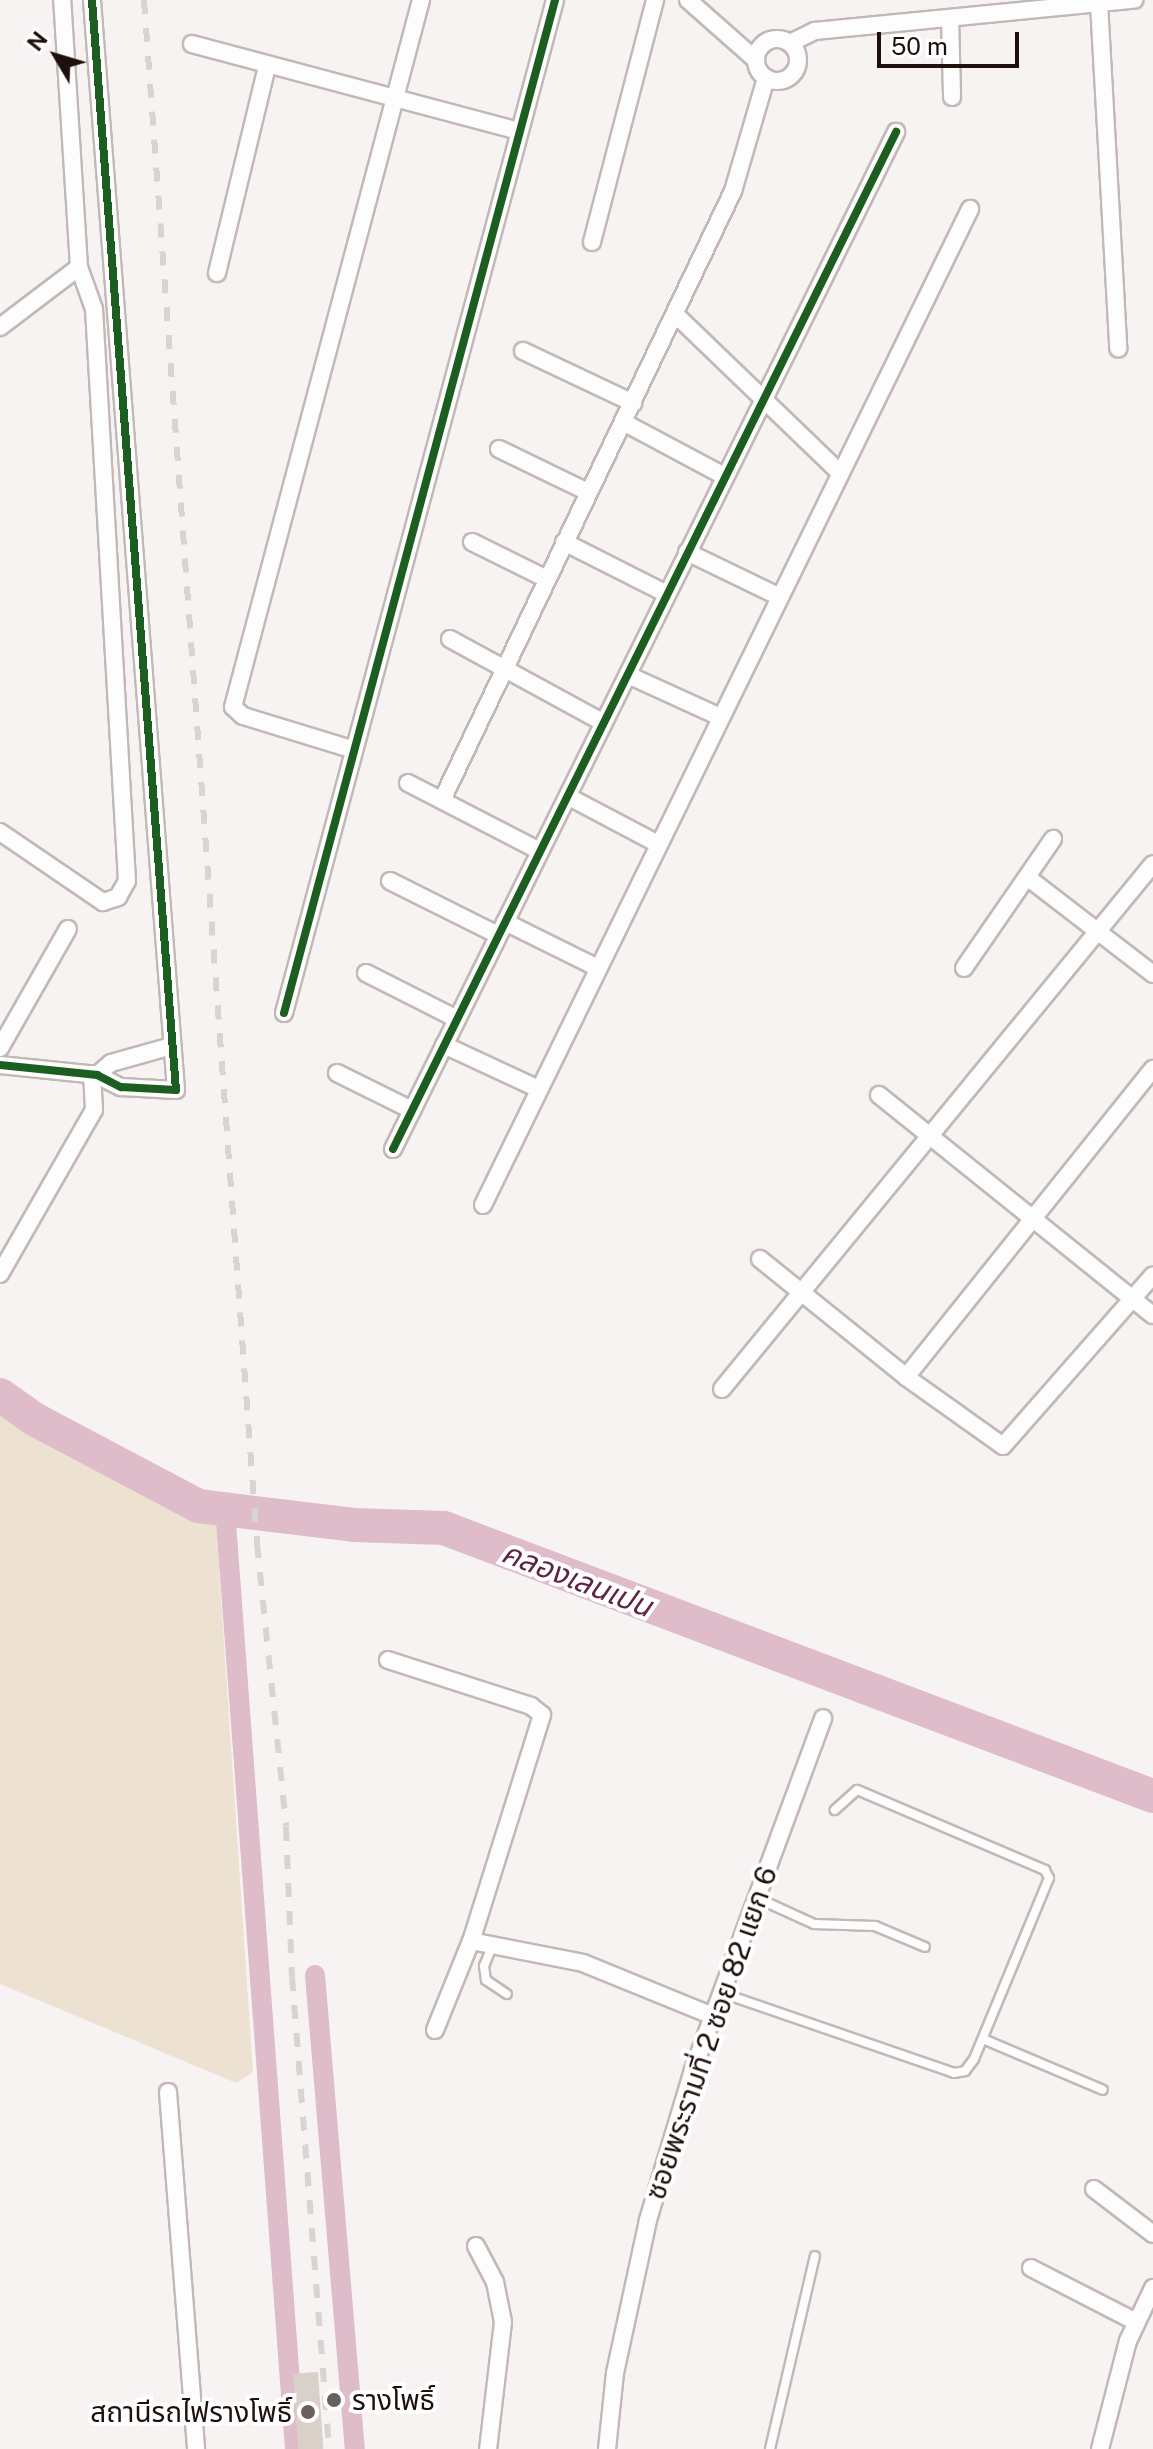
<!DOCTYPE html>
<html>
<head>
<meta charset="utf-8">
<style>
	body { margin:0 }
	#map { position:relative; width:1153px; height:2449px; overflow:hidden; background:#f8f3f3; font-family:"Public Sans","Noto Sans Thai",sans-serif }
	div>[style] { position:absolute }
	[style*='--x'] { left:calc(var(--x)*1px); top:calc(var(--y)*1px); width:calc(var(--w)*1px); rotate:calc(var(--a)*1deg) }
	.green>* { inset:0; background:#ede2d2 }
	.canal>* { height:20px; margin:-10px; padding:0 10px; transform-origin:10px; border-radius:10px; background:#debcca }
	.river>* { height:34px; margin:-17px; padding:0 17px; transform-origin:17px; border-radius:17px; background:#debcca }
	.building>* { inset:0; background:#d9d0ca; transform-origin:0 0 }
	.roads { filter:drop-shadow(2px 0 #c2b9b6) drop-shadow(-2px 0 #c2b9b6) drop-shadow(0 2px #c2b9b6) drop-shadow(0 -2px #c2b9b6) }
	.lane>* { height:8px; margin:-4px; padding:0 4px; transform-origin:4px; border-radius:4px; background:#fefdfd }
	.street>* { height:16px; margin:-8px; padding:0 8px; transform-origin:8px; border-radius:8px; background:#fefdfd }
	.street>.ring { margin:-8px; padding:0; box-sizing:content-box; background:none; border:16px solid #fefdfd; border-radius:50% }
	.rail>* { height:6px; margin-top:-3px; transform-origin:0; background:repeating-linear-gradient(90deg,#d7d4d4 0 14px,transparent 0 28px) }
	.cycleway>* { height:8px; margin:-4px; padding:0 4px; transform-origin:4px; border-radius:4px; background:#1b5e20 }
	.dots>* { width:22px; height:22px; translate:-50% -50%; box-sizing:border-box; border:4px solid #fff; border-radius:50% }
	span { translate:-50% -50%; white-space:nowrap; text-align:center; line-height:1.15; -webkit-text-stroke:8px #fff; paint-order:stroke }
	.street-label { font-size:28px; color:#1e100c }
	.poi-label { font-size:28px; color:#1e100c }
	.left { translate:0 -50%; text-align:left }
	.right { translate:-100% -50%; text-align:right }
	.water-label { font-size:30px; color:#5e2643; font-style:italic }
	.north { position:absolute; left:16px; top:16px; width:80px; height:80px; -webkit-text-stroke:6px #fff; paint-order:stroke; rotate:308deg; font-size:22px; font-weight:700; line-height:32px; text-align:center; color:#1e100c }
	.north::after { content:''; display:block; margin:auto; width:28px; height:36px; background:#1e100c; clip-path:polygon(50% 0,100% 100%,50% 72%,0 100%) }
	.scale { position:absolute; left:877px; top:32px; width:142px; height:36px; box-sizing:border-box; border:4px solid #1e100c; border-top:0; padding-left:10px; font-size:24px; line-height:28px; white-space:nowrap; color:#1e100c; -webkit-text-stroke:6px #fff; paint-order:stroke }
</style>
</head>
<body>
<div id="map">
	<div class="green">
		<div style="clip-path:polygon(0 1409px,87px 1462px,216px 1524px,253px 2072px,236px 2083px,0 1984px)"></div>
	</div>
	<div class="canal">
		<div style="--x:225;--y:1509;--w:943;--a:85.74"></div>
		<div style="--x:315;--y:1975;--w:476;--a:85.2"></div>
	</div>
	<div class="river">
		<div style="--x:0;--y:1395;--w:42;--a:35.2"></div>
		<div style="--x:34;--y:1419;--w:186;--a:27.9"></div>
		<div style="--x:198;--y:1506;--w:157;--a:6.9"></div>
		<div style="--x:354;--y:1525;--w:90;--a:1.9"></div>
		<div style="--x:444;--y:1528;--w:758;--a:20.71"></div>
	</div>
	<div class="building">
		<div style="left:318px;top:2372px;width:77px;height:25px;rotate:86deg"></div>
	</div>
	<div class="roads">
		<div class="lane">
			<div style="--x:757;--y:1898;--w:63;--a:24.5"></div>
			<div style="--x:814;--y:1924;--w:61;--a:1.9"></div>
			<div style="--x:875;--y:1926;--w:54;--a:22.8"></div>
			<div style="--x:493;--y:1944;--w:24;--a:112"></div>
			<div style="--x:484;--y:1966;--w:14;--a:82"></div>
			<div style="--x:486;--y:1980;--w:25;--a:34"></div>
			<div style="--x:722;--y:1993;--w:245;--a:19"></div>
			<div style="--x:954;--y:2073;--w:11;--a:-10"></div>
			<div style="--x:965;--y:2071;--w:15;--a:-53"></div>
			<div style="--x:974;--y:2059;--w:196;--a:-67.5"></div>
			<div style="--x:1049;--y:1878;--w:9;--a:-117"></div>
			<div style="--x:1045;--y:1870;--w:204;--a:-156.9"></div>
			<div style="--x:857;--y:1790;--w:30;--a:138"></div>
			<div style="--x:983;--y:2039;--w:130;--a:23"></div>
			<div style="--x:770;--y:2449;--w:198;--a:-76.9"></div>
		</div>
		<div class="street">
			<div style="--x:688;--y:0;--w:91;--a:41.4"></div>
			<div style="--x:1099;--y:3;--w:346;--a:86.8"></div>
			<div style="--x:950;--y:18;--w:79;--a:88.5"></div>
			<div class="ring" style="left:756px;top:39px;width:26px;height:26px"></div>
			<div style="--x:790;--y:43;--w:28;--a:-26"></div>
			<div style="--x:815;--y:31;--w:321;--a:-5.6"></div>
			<div style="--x:192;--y:44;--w:338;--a:14.9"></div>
			<div style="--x:592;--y:242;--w:250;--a:-75.4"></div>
			<div style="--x:217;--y:273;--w:212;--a:-76.4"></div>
			<div style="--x:675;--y:314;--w:228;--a:43.9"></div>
			<div style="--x:0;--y:327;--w:99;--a:-37.2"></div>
			<div style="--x:523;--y:351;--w:122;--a:25.3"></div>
			<div style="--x:623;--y:422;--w:115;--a:28.1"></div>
			<div style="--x:499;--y:449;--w:99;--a:25.8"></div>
			<div style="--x:472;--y:542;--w:84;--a:26.3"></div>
			<div style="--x:564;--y:542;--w:115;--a:26.8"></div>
			<div style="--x:687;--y:552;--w:101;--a:25.8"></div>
			<div style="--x:450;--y:639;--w:175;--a:28.6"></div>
			<div style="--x:628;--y:675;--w:101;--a:24.5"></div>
			<div style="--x:351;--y:749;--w:113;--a:-163"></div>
			<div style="--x:243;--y:716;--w:13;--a:-138"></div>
			<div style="--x:233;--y:707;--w:732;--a:-75.11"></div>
			<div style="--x:408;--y:783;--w:148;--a:27.3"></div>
			<div style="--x:569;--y:797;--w:101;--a:27.8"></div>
			<div style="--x:443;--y:798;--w:673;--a:-64.46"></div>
			<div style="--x:733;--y:191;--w:118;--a:-73.7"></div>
			<div style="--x:0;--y:832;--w:125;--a:34.2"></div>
			<div style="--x:103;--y:902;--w:16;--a:-18"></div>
			<div style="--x:118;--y:897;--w:18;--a:-61"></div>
			<div style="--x:127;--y:881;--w:573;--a:-93.3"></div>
			<div style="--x:94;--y:309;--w:45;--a:-109.7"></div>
			<div style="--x:79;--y:267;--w:268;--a:-93.6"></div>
			<div style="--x:1027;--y:877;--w:159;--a:37.6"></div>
			<div style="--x:390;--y:881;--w:121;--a:26.6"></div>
			<div style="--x:505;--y:922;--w:104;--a:26.3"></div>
			<div style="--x:964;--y:968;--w:157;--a:-55.4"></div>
			<div style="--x:366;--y:973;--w:102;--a:26.8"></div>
			<div style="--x:284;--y:1013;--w:1049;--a:-75.02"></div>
			<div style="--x:444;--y:1045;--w:105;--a:24.9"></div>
			<div style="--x:0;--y:1048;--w:137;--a:-60.3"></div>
			<div style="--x:0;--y:1065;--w:98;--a:5.9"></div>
			<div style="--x:97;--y:1075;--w:27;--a:27"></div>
			<div style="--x:121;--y:1087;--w:55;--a:3.1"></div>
			<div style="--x:176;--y:1090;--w:1093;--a:-94.41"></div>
			<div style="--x:337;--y:1073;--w:84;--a:26.3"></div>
			<div style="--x:97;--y:1075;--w:18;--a:-41"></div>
			<div style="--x:111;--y:1063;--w:63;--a:-15.6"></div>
			<div style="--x:879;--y:1095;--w:351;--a:38.8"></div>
			<div style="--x:393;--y:1149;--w:1135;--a:-63.68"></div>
			<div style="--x:483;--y:1205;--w:1109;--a:-63.94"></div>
			<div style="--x:760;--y:1259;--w:188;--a:38.9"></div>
			<div style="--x:906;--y:1377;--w:119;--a:35.4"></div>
			<div style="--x:1003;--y:1446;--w:227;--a:-48.7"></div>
			<div style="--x:0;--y:1274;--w:189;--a:-60.2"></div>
			<div style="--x:94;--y:1110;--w:36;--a:-93"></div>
			<div style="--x:906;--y:1377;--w:395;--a:-51.3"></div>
			<div style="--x:722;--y:1389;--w:679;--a:-50.62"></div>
			<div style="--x:388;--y:1660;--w:150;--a:17.8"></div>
			<div style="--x:531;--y:1706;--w:14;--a:39"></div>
			<div style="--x:542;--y:1715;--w:237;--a:107.4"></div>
			<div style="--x:435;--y:2030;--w:96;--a:-68"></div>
			<div style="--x:471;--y:1941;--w:114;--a:11.1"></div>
			<div style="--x:583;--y:1963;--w:140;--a:22.2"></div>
			<div style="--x:168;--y:2092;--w:358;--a:85.5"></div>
			<div style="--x:1094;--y:2189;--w:74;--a:37.3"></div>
			<div style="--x:476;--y:2246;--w:41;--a:62.2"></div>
			<div style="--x:495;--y:2282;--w:41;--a:78.7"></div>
			<div style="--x:503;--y:2322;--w:128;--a:96.7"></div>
			<div style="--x:1031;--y:2268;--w:118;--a:27.2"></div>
			<div style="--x:607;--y:2449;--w:76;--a:-84"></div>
			<div style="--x:615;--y:2373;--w:157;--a:-77.8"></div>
			<div style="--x:648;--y:2220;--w:157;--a:-73.3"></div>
			<div style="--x:693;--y:2070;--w:375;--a:-69.7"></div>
			<div style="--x:1100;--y:2449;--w:112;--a:-75.5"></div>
			<div style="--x:1128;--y:2341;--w:59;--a:-64.7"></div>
		</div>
	</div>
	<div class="rail">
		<div style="--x:144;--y:0;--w:1548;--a:85.81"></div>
		<div style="--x:257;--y:1544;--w:284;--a:84.1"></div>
		<div style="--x:286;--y:1827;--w:150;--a:87.7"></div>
		<div style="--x:292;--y:1977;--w:473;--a:85.5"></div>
	</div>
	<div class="cycleway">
		<div style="--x:284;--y:1013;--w:1049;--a:-75.02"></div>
		<div style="--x:0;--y:1065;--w:98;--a:5.9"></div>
		<div style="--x:97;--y:1075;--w:27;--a:27"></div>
		<div style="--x:121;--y:1087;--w:55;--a:3.1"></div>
		<div style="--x:176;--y:1090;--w:1093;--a:-94.41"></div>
		<div style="--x:393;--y:1149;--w:1135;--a:-63.68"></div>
	</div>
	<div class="dots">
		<div style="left:334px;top:2400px;background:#6a5f5d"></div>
		<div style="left:308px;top:2412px;background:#6a5f5d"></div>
	</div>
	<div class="street-label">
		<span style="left:711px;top:2033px;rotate:-71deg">ซอยพระรามที่ 2 ซอย 82 แยก 6</span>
	</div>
	<div class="poi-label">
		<span class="left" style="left:352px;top:2400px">รางโพธิ์</span>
		<span class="right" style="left:292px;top:2412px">สถานีรถไฟรางโพธิ์</span>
	</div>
	<div class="water-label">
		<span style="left:577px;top:1579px;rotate:21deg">คลองเลนเปน</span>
	</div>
	<div class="north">N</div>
	<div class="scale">50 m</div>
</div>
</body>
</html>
